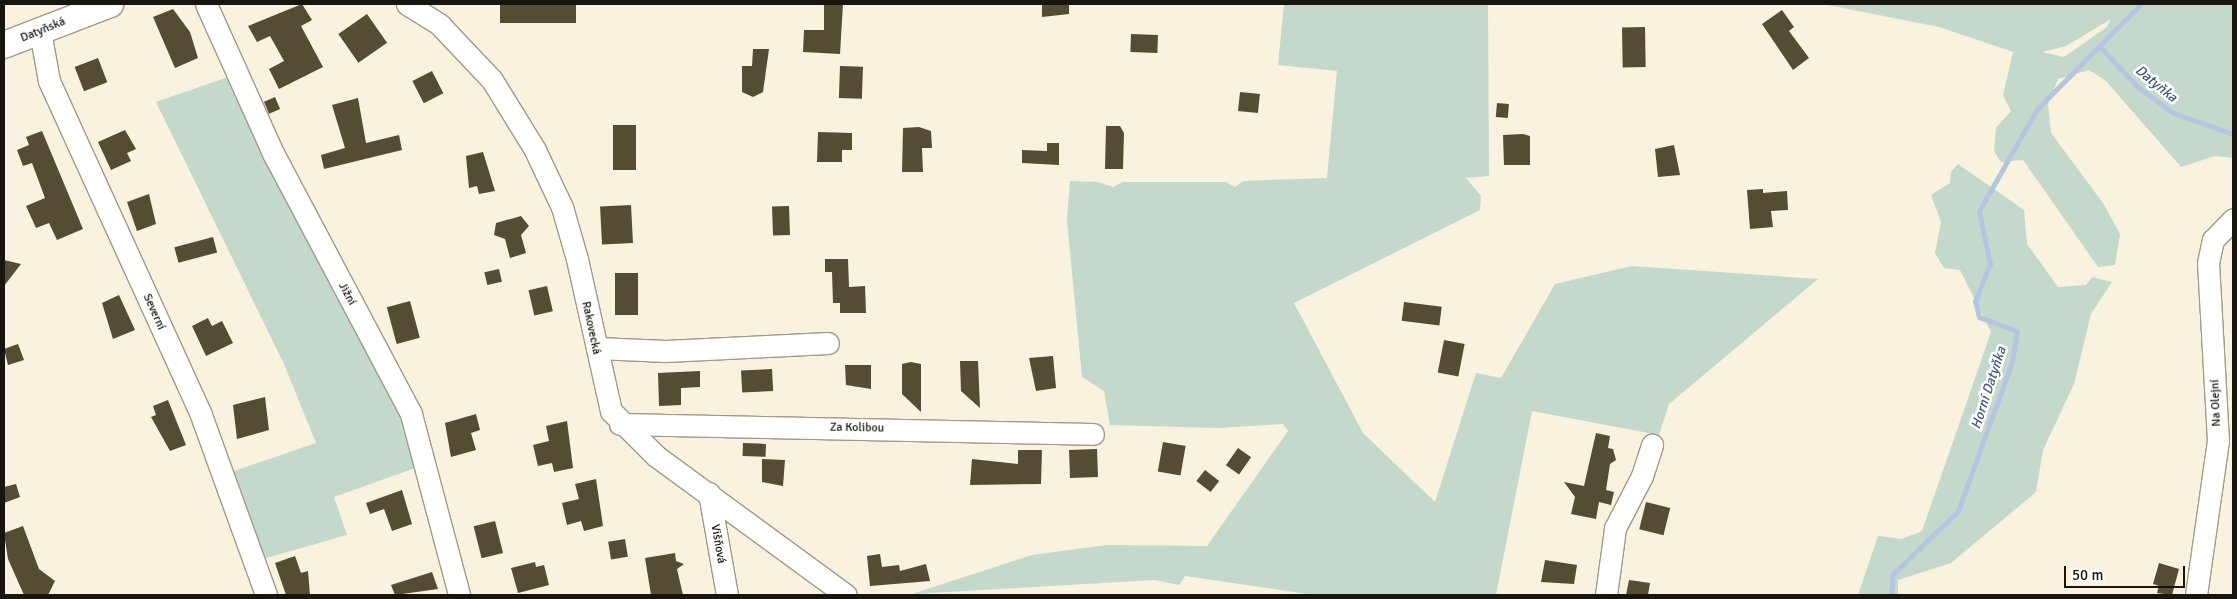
<!DOCTYPE html>
<html>
<head>
<meta charset="utf-8">
<style>
	body { margin:0 }
	#map { position:relative; width:2237px; height:599px; overflow:hidden; background:#f8f2de; font-family:Signika,sans-serif }
	div>[style] { position:absolute }
	[style*='--x'] { left:calc(var(--x)*1px); top:calc(var(--y)*1px); width:calc(var(--w)*1px); rotate:calc(var(--a)*1deg) }
	.green>* { inset:0; background:#c4d8cc }
	.stream>* { height:5px; margin:-2.5px; padding:0 2.5px; transform-origin:2.5px; border-radius:2.5px; background:#b4c6df }
	.building>* { inset:0; background:#544c33; transform-origin:0 0 }
	.roads { filter:drop-shadow(1px 0 #a09b88) drop-shadow(-1px 0 #a09b88) drop-shadow(0 1px #a09b88) drop-shadow(0 -1px #a09b88) }
	.minor>* { height:21px; margin:-10.5px; padding:0 10.5px; transform-origin:10.5px; border-radius:10.5px; background:#fff }
	.major>* { height:26px; margin:-13px; padding:0 13px; transform-origin:13px; border-radius:13px; background:#fff }
	span { translate:-50% -50%; white-space:nowrap; text-align:center; line-height:1.15; -webkit-text-stroke:5px #fff; paint-order:stroke }
	.street-label { font-size:12px; color:#17150e }
	.water-label { font-size:14px; color:#3e597f; font-style:italic }
	.frame { position:absolute; inset:0; border:5px solid #17150e; pointer-events:none }
	.scale { position:absolute; left:2064px; top:566px; width:121px; height:22px; box-sizing:border-box; border:2px solid #17150e; border-top:0; padding-left:6px; font-size:15px; line-height:18px; white-space:nowrap; color:#17150e; -webkit-text-stroke:4px #fff; paint-order:stroke }
</style>
</head>
<body>
<div id="map">
	<div class="green">
		<div style="clip-path:polygon(1284px 4px,1488px 4px,1489px 176px,1466px 178px,1481px 196px,1480px 210px,1294px 303px,1363px 433px,1435px 502px,1476px 373px,1501px 378px,1555px 284px,1632px 266px,1818px 279px,1669px 404px,1659px 435px,1532px 411px,1496px 595px,1314px 595px,1185px 576px,1179px 585px,1155px 580px,912px 594px,1032px 555px,1107px 545px,1207px 546px,1288px 431px,1283px 424px,1218px 428px,1110px 425px,1104px 391px,1082px 377px,1067px 220px,1070px 181px,1098px 182px,1113px 187px,1123px 182px,1226px 182px,1235px 187px,1243px 181px,1327px 178px,1337px 71px,1278px 65px)"></div>
		<div style="clip-path:polygon(evenodd,1823px 4px,2233px 4px,2233px 158px,2215px 156px,2181px 167px,2106px 81px,2089px 70px,2058px 79px,2048px 104px,2051px 133px,2103px 203px,2120px 234px,2115px 265px,2098px 267px,2023px 160px,2001px 162px,1994px 151px,1996px 128px,2011px 111px,2003px 95px,2013px 52px,1939px 27px,1823px 4px,2111px 19px,2107px 27px,2064px 57px,2042px 52px,2066px 46px,2111px 19px)"></div>
		<div style="clip-path:polygon(231px 76px,266px 163px,393px 393px,418px 467px,334px 497px,347px 535px,263px 559px,234px 471px,316px 443px,284px 364px,156px 102px)"></div>
		<div style="clip-path:polygon(1958px 164px,2024px 210px,2027px 244px,2058px 287px,2086px 285px,2092px 277px,2112px 282px,2091px 314px,2074px 384px,2043px 450px,2036px 492px,1951px 563px,1898px 580px,1898px 595px,1858px 595px,1878px 536px,1902px 539px,1922px 531px,1991px 332px,1960px 270px,1944px 268px,1935px 253px,1941px 222px,1931px 195px,1950px 183px,1951px 172px)"></div>
	</div>
	<div class="stream">
		<div style="--x:2101;--y:48;--w:52;--a:46.5"></div>
		<div style="--x:2137;--y:86;--w:45;--a:36.9"></div>
		<div style="--x:2173;--y:113;--w:64;--a:19.3"></div>
		<div style="--x:1891;--y:595;--w:21;--a:-85"></div>
		<div style="--x:1893;--y:574;--w:91;--a:-44.1"></div>
		<div style="--x:1958;--y:511;--w:158;--a:-70.1"></div>
		<div style="--x:2012;--y:362;--w:31;--a:-81"></div>
		<div style="--x:2017;--y:331;--w:40;--a:-159.8"></div>
		<div style="--x:1979;--y:317;--w:16;--a:-104"></div>
		<div style="--x:1975;--y:301;--w:40;--a:-68"></div>
		<div style="--x:1990;--y:264;--w:54;--a:-101.7"></div>
		<div style="--x:1979;--y:211;--w:117;--a:-60.4"></div>
		<div style="--x:2037;--y:109;--w:148;--a:-45.3"></div>
	</div>
	<div class="building">
		<div style="clip-path:polygon(302px 4px,312px 20px,301px 26px,323px 67px,279px 89px,269px 69px,284px 61px,270px 36px,257px 42px,248px 26px)"></div>
		<div style="left:500px;top:4px;width:76px;height:19px"></div>
		<div style="clip-path:polygon(824px 4px,843px 4px,840px 54px,803px 52px,804px 30px,824px 30px)"></div>
		<div style="clip-path:polygon(1042px 4px,1069px 4px,1069px 14px,1042px 17px)"></div>
		<div style="clip-path:polygon(173px 9px,190px 32px,198px 58px,175px 68px,153px 17px)"></div>
		<div style="clip-path:polygon(1782px 10px,1794px 27px,1789px 31px,1809px 58px,1793px 70px,1762px 24px)"></div>
		<div style="left:367px;top:14px;width:35px;height:35px;rotate:55deg"></div>
		<div style="left:1645px;top:27px;width:40px;height:23px;rotate:89deg"></div>
		<div style="left:1131px;top:34px;width:27px;height:18px;rotate:2deg"></div>
		<div style="clip-path:polygon(753px 49px,769px 49px,763px 92px,753px 97px,742px 92px,742px 66px,752px 66px)"></div>
		<div style="left:98px;top:58px;width:26px;height:25px;rotate:69deg"></div>
		<div style="left:840px;top:66px;width:23px;height:32px;rotate:2deg"></div>
		<div style="left:432px;top:71px;width:25px;height:22px;rotate:63deg"></div>
		<div style="left:1240px;top:92px;width:20px;height:19px;rotate:6deg"></div>
		<div style="left:275px;top:97px;width:13px;height:12px;rotate:67deg"></div>
		<div style="clip-path:polygon(358px 98px,366px 143px,399px 135px,402px 150px,324px 169px,321px 155px,345px 148px,332px 105px)"></div>
		<div style="left:1497px;top:103px;width:12px;height:14px;rotate:5deg"></div>
		<div style="left:613px;top:125px;width:23px;height:45px"></div>
		<div style="clip-path:polygon(1106px 126px,1120px 126px,1124px 133px,1123px 169px,1105px 169px)"></div>
		<div style="clip-path:polygon(919px 127px,931px 131px,932px 148px,922px 148px,923px 172px,902px 172px,903px 128px)"></div>
		<div style="clip-path:polygon(125px 130px,136px 149px,127px 153px,131px 161px,111px 170px,98px 142px)"></div>
		<div style="clip-path:polygon(42px 131px,83px 229px,57px 240px,49px 223px,36px 228px,26px 206px,45px 198px,32px 163px,23px 166px,17px 150px,29px 145px,26px 137px)"></div>
		<div style="clip-path:polygon(818px 132px,852px 133px,852px 150px,842px 150px,842px 162px,817px 162px)"></div>
		<div style="clip-path:polygon(1523px 134px,1530px 136px,1530px 165px,1504px 165px,1503px 135px)"></div>
		<div style="clip-path:polygon(1047px 143px,1059px 143px,1059px 165px,1022px 163px,1022px 150px,1047px 151px)"></div>
		<div style="clip-path:polygon(1674px 145px,1680px 175px,1658px 177px,1655px 149px)"></div>
		<div style="clip-path:polygon(483px 152px,495px 191px,479px 194px,477px 186px,469px 188px,466px 156px)"></div>
		<div style="clip-path:polygon(1763px 189px,1763px 193px,1787px 191px,1788px 210px,1771px 211px,1773px 227px,1750px 229px,1747px 190px)"></div>
		<div style="clip-path:polygon(149px 194px,156px 224px,137px 231px,127px 202px)"></div>
		<div style="left:631px;top:205px;width:38px;height:31px;rotate:87deg"></div>
		<div style="left:789px;top:206px;width:29px;height:17px;rotate:88deg"></div>
		<div style="clip-path:polygon(521px 216px,529px 226px,521px 235px,526px 253px,510px 258px,505px 239px,494px 235px,496px 223px)"></div>
		<div style="left:213px;top:237px;width:16px;height:40px;rotate:75deg"></div>
		<div style="clip-path:polygon(825px 259px,848px 259px,849px 287px,865px 286px,866px 313px,840px 313px,840px 303px,833px 303px,832px 272px,825px 272px)"></div>
		<div style="clip-path:polygon(4px 260px,21px 264px,4px 286px)"></div>
		<div style="left:499px;top:269px;width:13px;height:15px;rotate:77deg"></div>
		<div style="left:615px;top:273px;width:23px;height:42px"></div>
		<div style="left:547px;top:286px;width:26px;height:19px;rotate:77deg"></div>
		<div style="clip-path:polygon(119px 295px,135px 330px,113px 339px,102px 303px)"></div>
		<div style="left:410px;top:301px;width:38px;height:24px;rotate:75deg"></div>
		<div style="left:1404px;top:302px;width:38px;height:19px;rotate:7deg"></div>
		<div style="clip-path:polygon(208px 318px,212px 326px,222px 321px,233px 343px,206px 356px,192px 326px)"></div>
		<div style="left:1444px;top:340px;width:21px;height:33px;rotate:11deg"></div>
		<div style="clip-path:polygon(18px 344px,24px 360px,8px 365px,4px 349px)"></div>
		<div style="clip-path:polygon(1053px 356px,1056px 388px,1036px 391px,1029px 358px)"></div>
		<div style="clip-path:polygon(960px 361px,978px 361px,980px 408px,961px 391px)"></div>
		<div style="clip-path:polygon(911px 362px,921px 364px,921px 412px,902px 394px,902px 364px)"></div>
		<div style="clip-path:polygon(845px 365px,871px 365px,871px 389px,846px 385px)"></div>
		<div style="left:772px;top:369px;width:22px;height:31px;rotate:87deg"></div>
		<div style="clip-path:polygon(700px 371px,700px 387px,681px 388px,681px 405px,659px 406px,658px 373px)"></div>
		<div style="clip-path:polygon(265px 397px,269px 430px,237px 439px,233px 405px)"></div>
		<div style="clip-path:polygon(168px 400px,186px 445px,170px 451px,151px 417px,156px 415px,153px 406px)"></div>
		<div style="clip-path:polygon(476px 414px,480px 430px,471px 433px,476px 450px,451px 457px,445px 423px)"></div>
		<div style="clip-path:polygon(567px 421px,573px 468px,554px 472px,552px 463px,538px 466px,533px 445px,549px 441px,546px 426px)"></div>
		<div style="clip-path:polygon(1596px 433px,1610px 436px,1608px 448px,1613px 449px,1616px 460px,1610px 464px,1606px 490px,1614px 492px,1611px 505px,1599px 502px,1596px 519px,1571px 514px,1575px 497px,1564px 482px,1584px 486px)"></div>
		<div style="left:1163px;top:442px;width:23px;height:30px;rotate:10deg"></div>
		<div style="left:743px;top:443px;width:23px;height:13px;rotate:2deg"></div>
		<div style="left:1238px;top:448px;width:16px;height:21px;rotate:35deg"></div>
		<div style="left:1097px;top:449px;width:28px;height:28px;rotate:88deg"></div>
		<div style="clip-path:polygon(1018px 450px,1042px 450px,1041px 484px,970px 485px,972px 459px,1018px 464px)"></div>
		<div style="clip-path:polygon(762px 459px,785px 460px,783px 486px,762px 482px)"></div>
		<div style="left:1205px;top:470px;width:18px;height:14px;rotate:38deg"></div>
		<div style="clip-path:polygon(596px 479px,603px 526px,584px 531px,581px 521px,567px 525px,562px 503px,579px 499px,575px 484px)"></div>
		<div style="clip-path:polygon(16px 484px,20px 497px,4px 503px,4px 487px)"></div>
		<div style="clip-path:polygon(402px 490px,412px 524px,392px 531px,384px 509px,370px 514px,366px 503px)"></div>
		<div style="left:1646px;top:502px;width:25px;height:28px;rotate:14deg"></div>
		<div style="left:495px;top:521px;width:33px;height:22px;rotate:76deg"></div>
		<div style="clip-path:polygon(23px 526px,39px 569px,55px 581px,48px 595px,24px 595px,8px 559px,4px 533px)"></div>
		<div style="left:625px;top:539px;width:18px;height:17px;rotate:81deg"></div>
		<div style="clip-path:polygon(675px 553px,676px 561px,684px 564px,677px 569px,683px 595px,651px 595px,645px 558px)"></div>
		<div style="clip-path:polygon(880px 554px,882px 567px,899px 565px,900px 571px,926px 564px,930px 581px,870px 586px,867px 556px)"></div>
		<div style="clip-path:polygon(295px 556px,301px 573px,308px 571px,310px 595px,286px 595px,275px 563px)"></div>
		<div style="clip-path:polygon(1545px 560px,1577px 565px,1574px 584px,1541px 582px)"></div>
		<div style="clip-path:polygon(535px 562px,536px 567px,544px 565px,549px 585px,518px 593px,511px 568px)"></div>
		<div style="clip-path:polygon(2159px 563px,2179px 569px,2172px 595px,2157px 593px,2159px 586px,2153px 584px)"></div>
		<div style="clip-path:polygon(432px 572px,438px 589px,395px 595px,391px 585px)"></div>
		<div style="clip-path:polygon(1629px 580px,1650px 583px,1648px 595px,1626px 595px)"></div>
	</div>
	<div class="roads">
		<div class="minor">
			<div style="--x:206;--y:4;--w:163;--a:65.8"></div>
			<div style="--x:273;--y:153;--w:295;--a:62.1"></div>
			<div style="--x:411;--y:414;--w:187;--a:75.1"></div>
			<div style="--x:407;--y:4;--w:39;--a:32"></div>
			<div style="--x:440;--y:25;--w:76;--a:46.6"></div>
			<div style="--x:492;--y:80;--w:82;--a:58.4"></div>
			<div style="--x:535;--y:150;--w:63;--a:64.7"></div>
			<div style="--x:562;--y:207;--w:54;--a:73.9"></div>
			<div style="--x:577;--y:259;--w:156;--a:77.4"></div>
			<div style="--x:611;--y:411;--w:64;--a:45"></div>
			<div style="--x:656;--y:456;--w:235;--a:36.2"></div>
			<div style="--x:40;--y:31;--w:51;--a:79.8"></div>
			<div style="--x:49;--y:81;--w:367;--a:65.5"></div>
			<div style="--x:201;--y:415;--w:191;--a:70.1"></div>
			<div style="--x:597;--y:348;--w:69;--a:2.5"></div>
			<div style="--x:666;--y:351;--w:162;--a:-2.8"></div>
			<div style="--x:620;--y:424;--w:473;--a:1.2"></div>
			<div style="--x:709;--y:493;--w:104;--a:80"></div>
			<div style="--x:1606;--y:595;--w:68;--a:-82.3"></div>
			<div style="--x:1615;--y:528;--w:59;--a:-62.6"></div>
			<div style="--x:1642;--y:476;--w:33;--a:-72"></div>
			<div style="--x:2196;--y:595;--w:156;--a:-81.9"></div>
			<div style="--x:2218;--y:441;--w:178;--a:-93.2"></div>
			<div style="--x:2208;--y:263;--w:24;--a:-78"></div>
			<div style="--x:2213;--y:240;--w:29;--a:-46"></div>
		</div>
		<div class="major">
			<div style="--x:4;--y:45;--w:114;--a:-21.1"></div>
		</div>
	</div>
	<div class="street-label">
		<span style="left:43px;top:30px;rotate:-22deg">Datyňská</span>
		<span style="left:347px;top:294px;rotate:62deg">Jižní</span>
		<span style="left:154px;top:312px;rotate:66deg">Severní</span>
		<span style="left:591px;top:328px;rotate:78deg">Rakovecká</span>
		<span style="left:2216px;top:403px;rotate:-92deg">Na Olejní</span>
		<span style="left:857px;top:428px;rotate:1deg">Za Kolibou</span>
		<span style="left:718px;top:544px;rotate:80deg">Višňová</span>
	</div>
	<div class="water-label">
		<span style="left:2156px;top:84px;rotate:39deg">Datyňka</span>
		<span style="left:1989px;top:388px;rotate:-72deg">Horní Datyňka</span>
	</div>
	<div class="frame"></div>
	<div class="scale">50 m</div>
</div>
</body>
</html>
